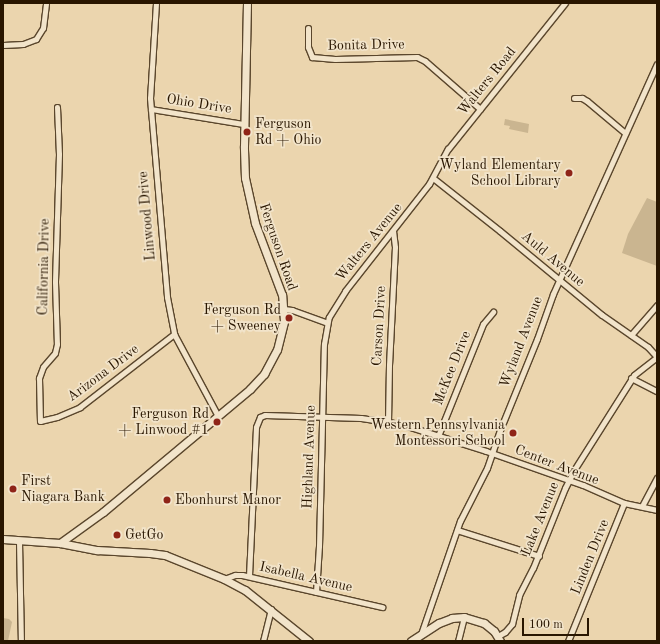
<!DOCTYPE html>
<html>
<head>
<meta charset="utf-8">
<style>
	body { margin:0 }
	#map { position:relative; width:660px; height:644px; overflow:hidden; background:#ebd5ae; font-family:"Old Standard TT",serif }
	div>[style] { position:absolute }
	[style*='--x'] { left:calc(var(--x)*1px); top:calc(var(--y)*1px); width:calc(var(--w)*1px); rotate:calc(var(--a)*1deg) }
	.green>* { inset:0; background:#cab590 }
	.roads { filter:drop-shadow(1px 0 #5a462c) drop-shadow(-1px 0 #5a462c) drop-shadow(0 1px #5a462c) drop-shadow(0 -1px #5a462c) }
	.street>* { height:5px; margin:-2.5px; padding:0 2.5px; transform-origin:2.5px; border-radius:2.5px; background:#f2e4ca }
	.secondary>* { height:7px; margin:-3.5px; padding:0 3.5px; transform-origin:3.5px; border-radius:3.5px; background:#f2e4ca }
	.dots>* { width:11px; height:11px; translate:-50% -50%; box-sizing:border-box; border:2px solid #f2e4ca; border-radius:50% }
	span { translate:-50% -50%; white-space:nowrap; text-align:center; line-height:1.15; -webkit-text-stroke:3.5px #f2e4ca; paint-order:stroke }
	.street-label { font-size:14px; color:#291600 }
	.poi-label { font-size:14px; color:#291600 }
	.left { translate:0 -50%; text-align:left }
	.right { translate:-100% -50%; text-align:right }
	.frame { position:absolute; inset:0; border:4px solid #291600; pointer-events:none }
	.scale { position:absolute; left:522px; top:618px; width:67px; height:18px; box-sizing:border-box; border:2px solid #291600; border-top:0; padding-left:5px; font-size:12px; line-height:14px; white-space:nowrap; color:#291600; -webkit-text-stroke:3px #f2e4ca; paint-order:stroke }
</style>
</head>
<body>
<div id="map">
	<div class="green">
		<div style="clip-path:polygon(505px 119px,529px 124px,528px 133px,509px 129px,510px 126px,504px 125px)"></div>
		<div style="clip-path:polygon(647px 198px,657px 202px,657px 266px,622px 253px,628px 234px)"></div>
		<div style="clip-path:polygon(3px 618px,9px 619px,12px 622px,8px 641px,3px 641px)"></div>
	</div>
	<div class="roads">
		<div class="street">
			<div style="--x:156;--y:3;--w:95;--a:93.6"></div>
			<div style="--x:150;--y:98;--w:200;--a:85.1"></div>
			<div style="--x:167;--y:297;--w:38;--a:79"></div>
			<div style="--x:174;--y:334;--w:93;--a:61.8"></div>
			<div style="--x:308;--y:28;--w:19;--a:90"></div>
			<div style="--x:308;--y:47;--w:11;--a:68"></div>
			<div style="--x:312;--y:57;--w:23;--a:5"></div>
			<div style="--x:335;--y:59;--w:82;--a:-1.4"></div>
			<div style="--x:417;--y:57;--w:9;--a:27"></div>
			<div style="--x:425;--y:61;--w:73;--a:41.1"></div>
			<div style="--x:3;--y:45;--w:20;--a:-3"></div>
			<div style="--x:23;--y:44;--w:14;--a:-21"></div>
			<div style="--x:36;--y:39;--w:13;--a:-58"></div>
			<div style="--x:43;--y:28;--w:25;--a:-83"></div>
			<div style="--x:574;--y:98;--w:8;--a:0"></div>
			<div style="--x:582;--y:98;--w:6;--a:31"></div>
			<div style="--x:587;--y:101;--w:50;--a:40.1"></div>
			<div style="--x:57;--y:107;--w:47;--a:87.6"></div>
			<div style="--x:59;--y:154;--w:128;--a:91.8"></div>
			<div style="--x:55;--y:282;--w:62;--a:88.2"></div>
			<div style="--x:57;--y:344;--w:9;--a:103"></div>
			<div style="--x:55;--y:353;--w:18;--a:131"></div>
			<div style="--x:43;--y:367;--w:12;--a:110"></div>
			<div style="--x:39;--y:378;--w:43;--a:88.7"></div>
			<div style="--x:40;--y:421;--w:17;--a:-13"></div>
			<div style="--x:57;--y:417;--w:25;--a:-23"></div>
			<div style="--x:80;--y:407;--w:119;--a:-37.8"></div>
			<div style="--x:151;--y:109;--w:94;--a:9.2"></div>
			<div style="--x:433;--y:178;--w:85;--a:38.3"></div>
			<div style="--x:500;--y:231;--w:132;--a:39.5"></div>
			<div style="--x:602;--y:315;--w:56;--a:34.8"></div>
			<div style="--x:648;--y:347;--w:13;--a:48"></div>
			<div style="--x:284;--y:309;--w:8;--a:7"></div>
			<div style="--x:292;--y:310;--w:37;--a:20"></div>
			<div style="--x:631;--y:335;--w:40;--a:-49"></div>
			<div style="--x:631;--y:378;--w:29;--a:27"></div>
			<div style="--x:388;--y:422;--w:57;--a:-89"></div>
			<div style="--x:389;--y:365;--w:118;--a:-87.1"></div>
			<div style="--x:395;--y:247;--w:16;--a:-97"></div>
			<div style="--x:438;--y:436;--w:121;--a:-68.1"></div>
			<div style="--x:483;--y:324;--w:16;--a:-50"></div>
			<div style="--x:642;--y:506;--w:32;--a:-62"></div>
			<div style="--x:457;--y:530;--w:86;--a:17.6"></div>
			<div style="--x:19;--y:541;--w:100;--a:88.9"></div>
			<div style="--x:249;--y:576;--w:149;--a:-87.3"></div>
			<div style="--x:256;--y:427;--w:11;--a:-68"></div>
			<div style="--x:260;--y:417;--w:5;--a:-22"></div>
			<div style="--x:265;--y:415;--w:96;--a:1.8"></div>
			<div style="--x:361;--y:418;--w:40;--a:8.5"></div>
			<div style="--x:401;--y:424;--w:89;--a:17.6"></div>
			<div style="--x:486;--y:451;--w:103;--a:19.3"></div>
			<div style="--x:583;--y:485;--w:45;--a:23.7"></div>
			<div style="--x:624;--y:503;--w:34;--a:12"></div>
			<div style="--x:224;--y:579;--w:12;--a:-20"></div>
			<div style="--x:235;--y:575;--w:7;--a:0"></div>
			<div style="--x:242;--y:575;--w:144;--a:12.9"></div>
			<div style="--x:316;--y:592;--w:46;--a:-86.3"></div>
			<div style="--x:319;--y:546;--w:202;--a:-88.6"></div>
			<div style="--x:324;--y:344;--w:27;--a:-80"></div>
			<div style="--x:329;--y:317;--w:31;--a:-58"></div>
			<div style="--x:345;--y:291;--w:136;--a:-51.9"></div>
			<div style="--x:429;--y:184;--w:40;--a:-62"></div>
			<div style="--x:448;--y:149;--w:187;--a:-51.3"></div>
			<div style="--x:421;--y:634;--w:120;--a:-71"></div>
			<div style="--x:460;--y:521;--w:59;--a:-63"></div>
			<div style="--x:487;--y:468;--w:40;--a:-71.1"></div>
			<div style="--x:500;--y:430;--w:98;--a:-67.9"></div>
			<div style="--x:537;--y:339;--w:48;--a:-70.4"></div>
			<div style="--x:553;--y:294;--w:252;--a:-65.7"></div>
			<div style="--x:498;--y:636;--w:8;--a:-30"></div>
			<div style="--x:505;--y:632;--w:11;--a:-49"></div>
			<div style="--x:512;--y:624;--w:30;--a:-76"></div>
			<div style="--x:519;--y:595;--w:30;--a:-63"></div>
			<div style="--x:533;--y:568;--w:86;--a:-68.2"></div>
			<div style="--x:565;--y:488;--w:20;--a:-63"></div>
			<div style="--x:574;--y:470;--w:112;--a:-57.7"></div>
			<div style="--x:634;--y:375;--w:29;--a:-38"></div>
			<div style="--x:263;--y:641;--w:33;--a:-76"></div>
			<div style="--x:458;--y:641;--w:25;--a:-76"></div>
			<div style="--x:568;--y:641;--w:149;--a:-67.9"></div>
		</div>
		<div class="secondary">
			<div style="--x:3;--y:539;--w:57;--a:4"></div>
			<div style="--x:60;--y:543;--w:38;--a:11"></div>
			<div style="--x:97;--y:550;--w:53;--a:3.2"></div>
			<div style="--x:150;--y:553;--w:15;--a:8"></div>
			<div style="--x:165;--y:555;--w:64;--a:22.1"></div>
			<div style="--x:224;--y:579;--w:24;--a:28"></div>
			<div style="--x:245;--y:590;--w:82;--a:38.6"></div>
			<div style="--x:60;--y:543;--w:53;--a:-35.8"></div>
			<div style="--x:103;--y:512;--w:192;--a:-39.9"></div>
			<div style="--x:250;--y:389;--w:21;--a:-47"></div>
			<div style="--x:264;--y:374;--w:27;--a:-62"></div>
			<div style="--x:277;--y:350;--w:30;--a:-76"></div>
			<div style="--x:284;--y:321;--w:26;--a:-94"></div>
			<div style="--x:282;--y:295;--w:77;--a:-110.6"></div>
			<div style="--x:255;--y:223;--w:46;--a:-102.5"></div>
			<div style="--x:245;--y:178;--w:32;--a:-92"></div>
			<div style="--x:244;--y:146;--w:143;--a:-88.8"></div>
			<div style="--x:411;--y:641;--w:33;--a:-33"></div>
			<div style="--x:439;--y:623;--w:14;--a:-21"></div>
			<div style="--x:452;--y:618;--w:12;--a:-5"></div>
			<div style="--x:464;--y:617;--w:21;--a:17"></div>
			<div style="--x:484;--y:623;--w:13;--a:39"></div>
			<div style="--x:494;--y:631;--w:12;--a:59"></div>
		</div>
	</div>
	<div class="dots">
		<div style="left:247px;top:132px;background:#8f2418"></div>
		<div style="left:569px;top:173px;background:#8f2418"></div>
		<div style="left:289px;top:318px;background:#8f2418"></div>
		<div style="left:217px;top:422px;background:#8f2418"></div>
		<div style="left:513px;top:433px;background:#8f2418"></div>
		<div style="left:13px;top:489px;background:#8f2418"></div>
		<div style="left:167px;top:500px;background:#8f2418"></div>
		<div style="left:117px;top:535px;background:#8f2418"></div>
	</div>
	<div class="street-label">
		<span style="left:366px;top:45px;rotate:-1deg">Bonita Drive</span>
		<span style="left:487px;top:81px;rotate:-51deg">Walters Road</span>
		<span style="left:199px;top:104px;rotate:9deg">Ohio Drive</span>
		<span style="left:147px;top:216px;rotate:-95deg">Linwood Drive</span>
		<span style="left:369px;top:242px;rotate:-51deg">Walters Avenue</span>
		<span style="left:278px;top:247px;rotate:71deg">Ferguson Road</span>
		<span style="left:553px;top:259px;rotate:40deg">Auld Avenue</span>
		<span style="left:44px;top:267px;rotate:-89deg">California Drive</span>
		<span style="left:379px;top:326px;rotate:-87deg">Carson Drive</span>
		<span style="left:521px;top:342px;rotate:-69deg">Wyland Avenue</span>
		<span style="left:452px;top:368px;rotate:-68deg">McKee Drive</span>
		<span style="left:103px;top:373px;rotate:-37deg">Arizona Drive</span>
		<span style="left:309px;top:457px;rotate:-88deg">Highland Avenue</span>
		<span style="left:557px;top:465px;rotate:21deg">Center Avenue</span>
		<span style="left:540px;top:519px;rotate:-68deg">Lake Avenue</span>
		<span style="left:590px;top:557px;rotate:-68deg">Linden Drive</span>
		<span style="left:306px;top:577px;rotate:13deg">Isabella Avenue</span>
	</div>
	<div class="poi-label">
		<span class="left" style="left:255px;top:132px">Ferguson<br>Rd + Ohio</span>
		<span class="right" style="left:561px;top:173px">Wyland Elementary<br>School Library</span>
		<span class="right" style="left:281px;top:318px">Ferguson Rd<br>+ Sweeney</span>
		<span class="right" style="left:209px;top:422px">Ferguson Rd<br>+ Linwood #1</span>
		<span class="right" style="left:505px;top:433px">Western Pennsylvania<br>Montessori School</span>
		<span class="left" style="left:21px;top:489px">First<br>Niagara Bank</span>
		<span class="left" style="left:175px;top:500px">Ebonhurst Manor</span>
		<span class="left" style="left:125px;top:535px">GetGo</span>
	</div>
	<div class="frame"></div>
	<div class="scale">100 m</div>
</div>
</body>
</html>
